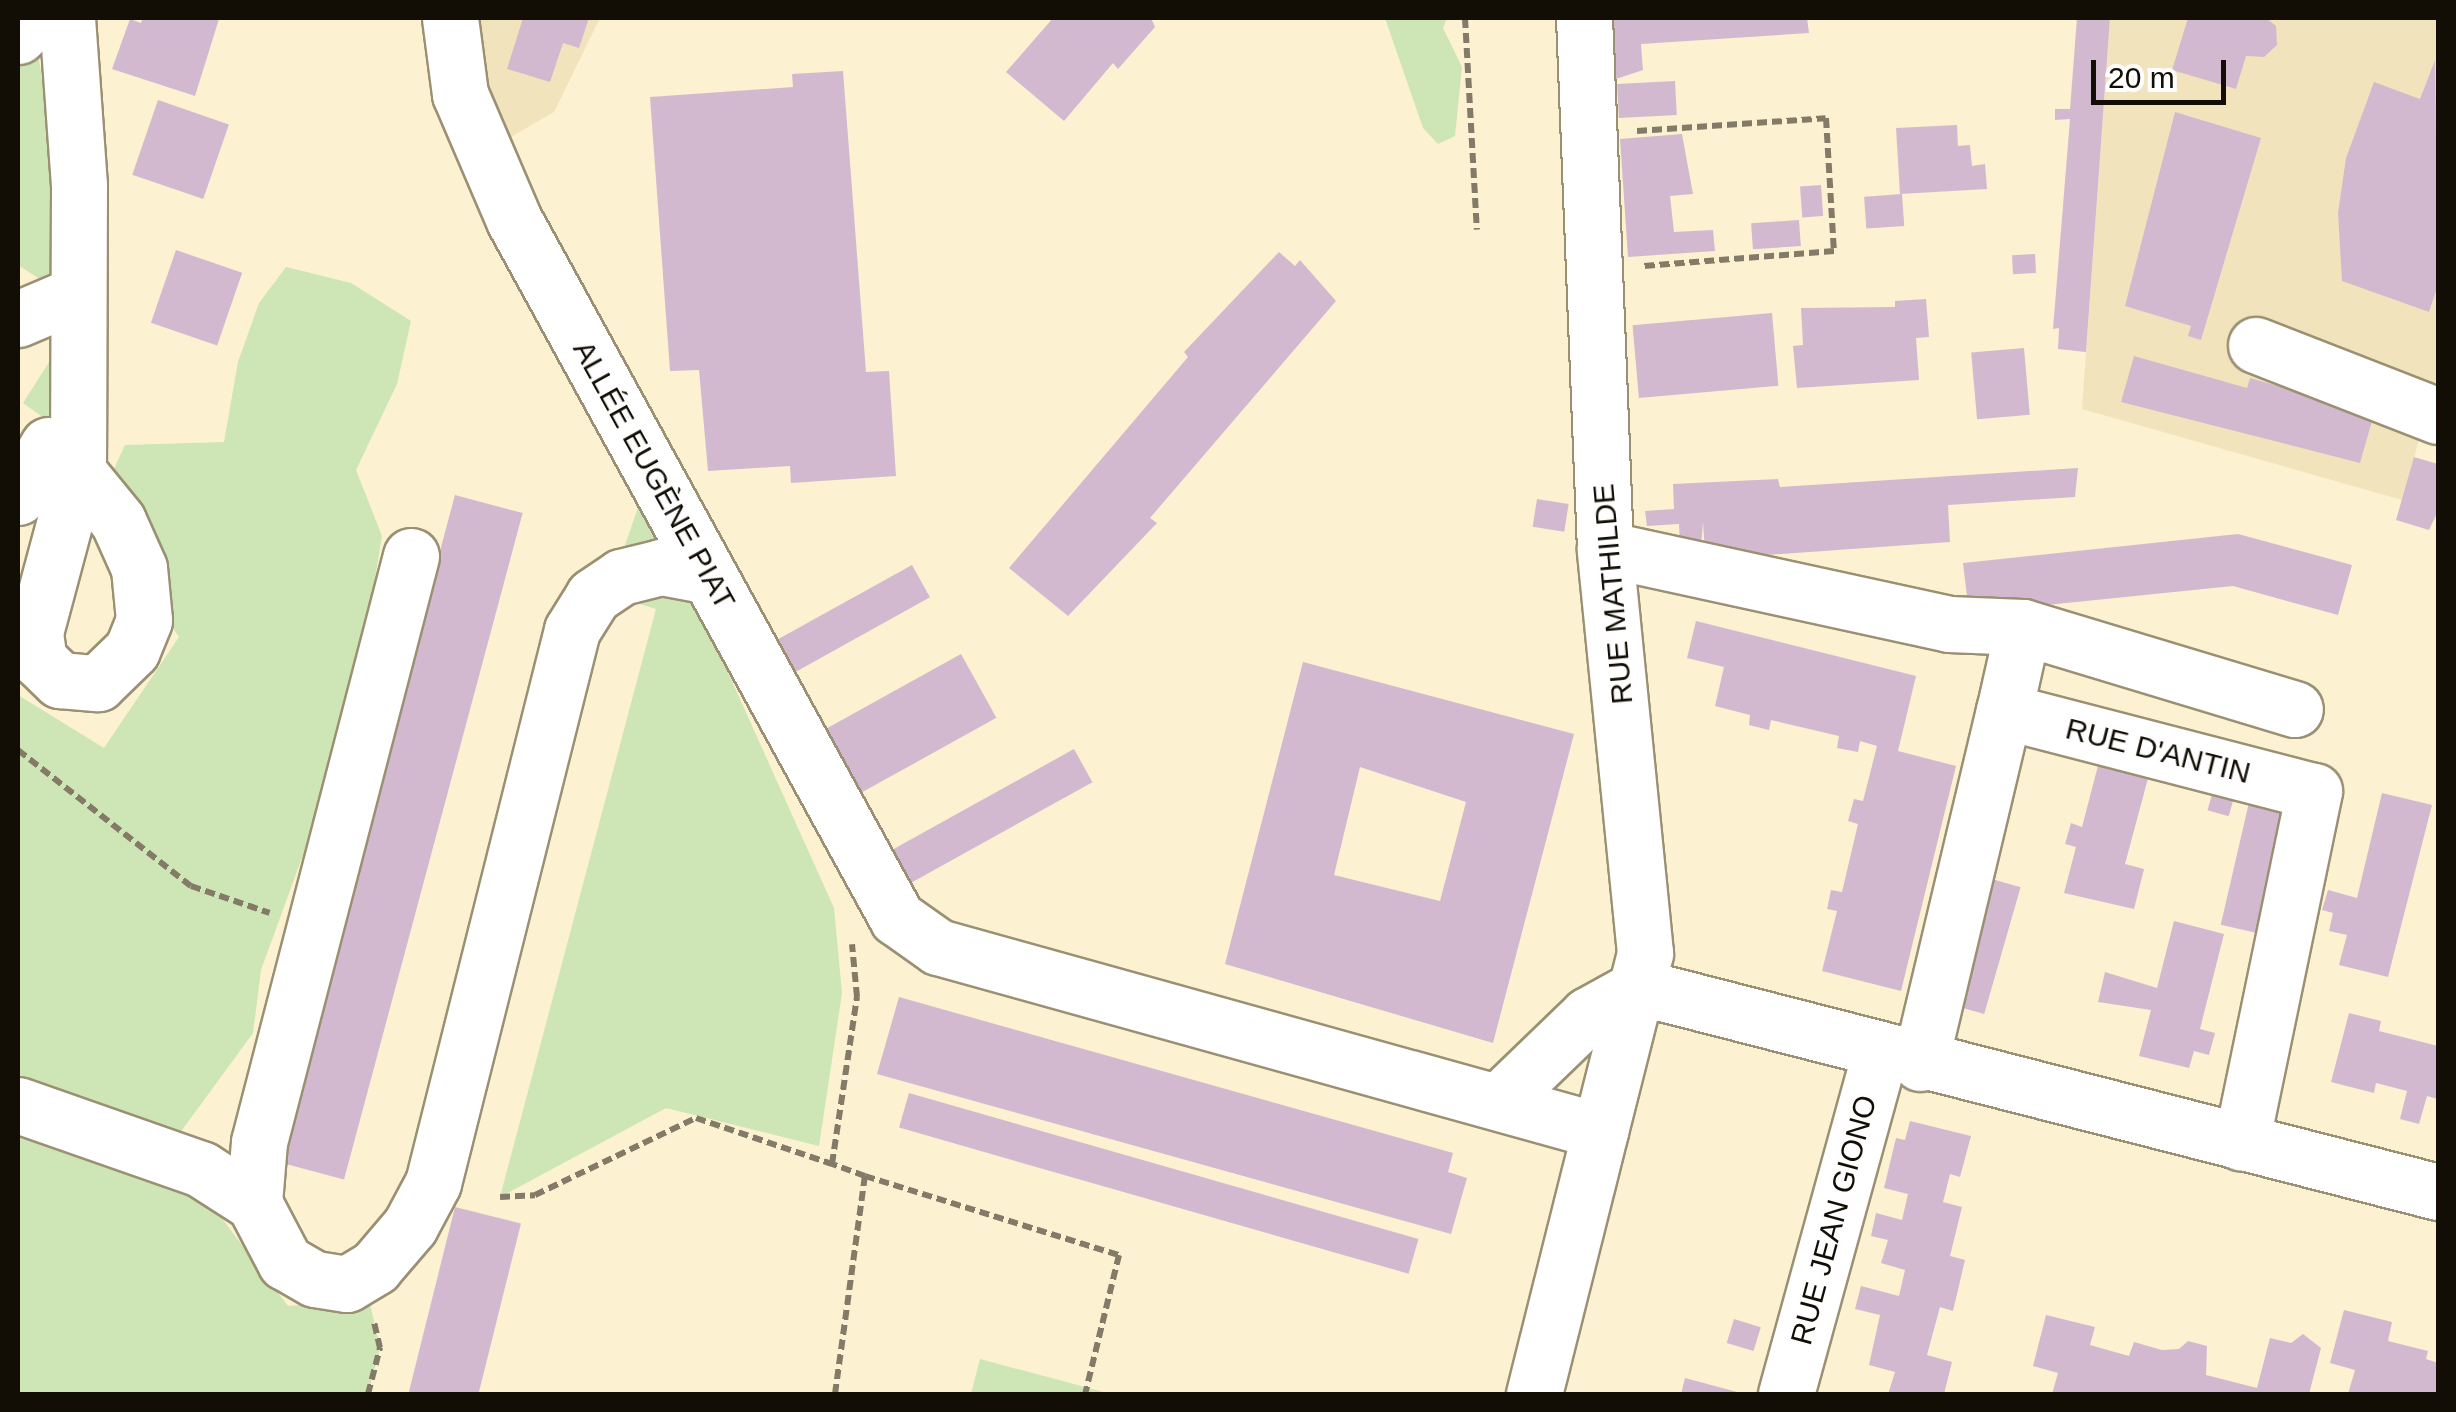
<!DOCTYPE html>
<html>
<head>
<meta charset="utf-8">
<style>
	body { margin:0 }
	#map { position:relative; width:2456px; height:1412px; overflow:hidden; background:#fcf1d1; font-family:Helvetica,sans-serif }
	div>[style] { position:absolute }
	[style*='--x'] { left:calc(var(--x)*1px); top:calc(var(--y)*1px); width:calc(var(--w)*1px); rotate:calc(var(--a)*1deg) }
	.built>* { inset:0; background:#f1e4bd }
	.green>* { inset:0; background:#cee5b5 }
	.building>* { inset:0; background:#d3b9d0; transform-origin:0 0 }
	.path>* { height:6px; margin-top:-3px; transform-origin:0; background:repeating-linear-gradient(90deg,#837b67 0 10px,transparent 0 15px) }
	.roads { filter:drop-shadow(2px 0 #9b9073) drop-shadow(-2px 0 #9b9073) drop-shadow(0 2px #9b9073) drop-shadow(0 -2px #9b9073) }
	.minor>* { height:55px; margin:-27.5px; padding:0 27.5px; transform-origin:27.5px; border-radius:27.5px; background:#fff }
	span { translate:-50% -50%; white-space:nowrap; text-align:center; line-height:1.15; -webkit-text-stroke:8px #fefefe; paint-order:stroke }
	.street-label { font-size:30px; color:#120e05 }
	.frame { position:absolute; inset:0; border:20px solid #120e05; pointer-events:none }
	.scale { position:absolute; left:2091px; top:60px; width:135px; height:45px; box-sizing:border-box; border:5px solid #120e05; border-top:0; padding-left:12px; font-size:30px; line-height:35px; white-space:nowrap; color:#120e05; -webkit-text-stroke:8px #fefefe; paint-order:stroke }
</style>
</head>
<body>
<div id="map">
	<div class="built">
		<div style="clip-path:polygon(469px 18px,600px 18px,554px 112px,499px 144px)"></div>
		<div style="clip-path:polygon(2110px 18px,2438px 18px,2438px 373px,2402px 500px,2082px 409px)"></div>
	</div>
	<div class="green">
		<div style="clip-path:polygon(18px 18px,33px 18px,103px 493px,125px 445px,224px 442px,238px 362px,259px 303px,286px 267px,351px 283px,411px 321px,397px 384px,356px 470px,382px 536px,363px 650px,308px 841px,261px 970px,253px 1033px,163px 1156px,184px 1192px,211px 1204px,288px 1306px,369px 1299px,380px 1348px,368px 1394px,18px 1394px,18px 695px,104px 748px,179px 637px,85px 500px,61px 430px,23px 403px,60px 345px,26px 320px,49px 285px,18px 265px)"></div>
		<div style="clip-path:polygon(1385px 18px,1447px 18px,1443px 28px,1462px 67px,1455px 136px,1438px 144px,1423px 128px)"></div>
		<div style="clip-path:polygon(640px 502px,694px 597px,834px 908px,842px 993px,819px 1146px,666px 1108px,500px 1197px,656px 609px,608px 594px)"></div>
		<div style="clip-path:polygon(980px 1359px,1111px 1394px,971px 1394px)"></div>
	</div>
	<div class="building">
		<div style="clip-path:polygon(143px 18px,219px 19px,195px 96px,112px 69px,130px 19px,141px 23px)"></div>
		<div style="clip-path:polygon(523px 18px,589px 18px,579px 48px,563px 43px,550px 82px,507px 69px)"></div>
		<div style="clip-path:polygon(1053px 18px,1151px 18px,1155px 27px,1118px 69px,1113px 63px,1064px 121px,1006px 72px)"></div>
		<div style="clip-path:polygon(1612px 18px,1807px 18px,1809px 33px,1641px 44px,1643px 70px,1616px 79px)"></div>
		<div style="clip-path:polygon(2077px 18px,2110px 18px,2086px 352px,2058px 349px,2059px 328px,2053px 329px,2070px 119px,2055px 120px,2055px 109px,2070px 109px)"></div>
		<div style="clip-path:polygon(2188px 18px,2266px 18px,2276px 26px,2277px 45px,2264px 57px,2246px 56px,2236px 89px,2172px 70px)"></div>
		<div style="clip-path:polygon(2435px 60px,2438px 285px,2429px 312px,2342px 281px,2338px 213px,2346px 158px,2374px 82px,2420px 99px)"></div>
		<div style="clip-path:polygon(843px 71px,866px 372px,889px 371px,896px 476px,791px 483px,790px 466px,708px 471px,699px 370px,670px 371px,650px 97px,793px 87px,792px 74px)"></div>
		<div style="left:1675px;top:81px;width:34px;height:58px;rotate:87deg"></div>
		<div style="left:158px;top:100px;width:75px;height:79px;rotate:19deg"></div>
		<div style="clip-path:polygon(2175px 112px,2261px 138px,2201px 340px,2188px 336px,2191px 326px,2125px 306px)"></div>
		<div style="clip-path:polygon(1957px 125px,1958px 146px,1970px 145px,1972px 166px,1985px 164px,1987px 189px,1900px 194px,1896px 128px)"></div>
		<div style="clip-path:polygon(1682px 134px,1693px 194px,1670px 196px,1674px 232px,1713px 230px,1715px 251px,1628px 257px,1620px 139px)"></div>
		<div style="left:1821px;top:185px;width:31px;height:21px;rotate:86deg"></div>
		<div style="left:1902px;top:194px;width:32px;height:38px;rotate:86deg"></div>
		<div style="left:1799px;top:220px;width:26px;height:48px;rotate:86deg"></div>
		<div style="left:176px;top:250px;width:70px;height:77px;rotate:19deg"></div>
		<div style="clip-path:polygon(1279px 252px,1295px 266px,1300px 260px,1336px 301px,1150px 518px,1157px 523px,1068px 616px,1009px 568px,1188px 357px,1184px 352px)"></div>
		<div style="left:2035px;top:254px;width:19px;height:23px;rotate:87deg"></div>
		<div style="clip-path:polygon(1926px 299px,1929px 337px,1916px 338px,1919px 380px,1797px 388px,1793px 346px,1803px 345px,1801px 308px,1895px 307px,1895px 301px)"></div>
		<div style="left:1772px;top:313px;width:73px;height:140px;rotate:85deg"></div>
		<div style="left:2024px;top:348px;width:67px;height:53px;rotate:85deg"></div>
		<div style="clip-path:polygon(2134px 356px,2247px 388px,2250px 378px,2374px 414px,2360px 463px,2121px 402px)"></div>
		<div style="clip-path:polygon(2414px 457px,2438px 464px,2438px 511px,2429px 530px,2396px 520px)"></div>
		<div style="clip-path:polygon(2078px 468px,2075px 497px,1948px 505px,1950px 542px,1739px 557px,1705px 553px,1703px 522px,1701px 546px,1680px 547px,1679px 524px,1647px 526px,1645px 511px,1674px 509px,1673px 484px,1778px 479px,1780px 487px)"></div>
		<div style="left:455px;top:495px;width:70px;height:690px;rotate:15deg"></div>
		<div style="left:1537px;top:499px;width:32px;height:28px;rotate:9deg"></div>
		<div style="clip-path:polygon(2238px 534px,2352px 565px,2338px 615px,2233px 586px,1969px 613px,1963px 563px)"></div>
		<div style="left:912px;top:565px;width:37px;height:163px;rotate:61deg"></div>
		<div style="clip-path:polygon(1696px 621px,1916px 676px,1898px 751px,1956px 766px,1901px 991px,1822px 971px,1837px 911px,1827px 909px,1831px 890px,1842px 892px,1858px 824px,1848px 821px,1854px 799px,1863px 801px,1877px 746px,1860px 741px,1858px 752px,1837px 748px,1839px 736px,1771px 720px,1769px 730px,1749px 725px,1750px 715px,1715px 706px,1724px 667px,1687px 658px)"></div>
		<div style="left:961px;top:654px;width:73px;height:163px;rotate:61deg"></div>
		<div style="clip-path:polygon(evenodd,1303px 662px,1574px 734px,1493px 1043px,1225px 964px,1303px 662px,1360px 767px,1466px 802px,1440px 901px,1334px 875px,1360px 767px)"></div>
		<div style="left:1074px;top:749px;width:38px;height:216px;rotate:61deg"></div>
		<div style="clip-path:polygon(2100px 758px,2150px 771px,2125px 864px,2144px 869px,2134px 909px,2064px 893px,2076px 847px,2065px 844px,2071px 823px,2082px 827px)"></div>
		<div style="left:2213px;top:791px;width:22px;height:20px;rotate:16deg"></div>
		<div style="clip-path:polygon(2382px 793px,2432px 805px,2388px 977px,2339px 965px,2347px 935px,2329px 931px,2333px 913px,2322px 910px,2328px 890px,2357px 898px)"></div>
		<div style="left:2250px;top:798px;width:37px;height:130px;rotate:13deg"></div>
		<div style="left:1985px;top:877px;width:37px;height:132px;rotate:16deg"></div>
		<div style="clip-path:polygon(2174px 921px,2224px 934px,2200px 1029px,2215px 1033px,2209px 1055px,2194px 1051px,2189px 1068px,2139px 1056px,2151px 1010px,2098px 1002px,2105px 972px,2157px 988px)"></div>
		<div style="clip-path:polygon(899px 997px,1453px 1153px,1448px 1172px,1467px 1178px,1451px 1234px,877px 1074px)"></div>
		<div style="clip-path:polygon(2349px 1013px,2381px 1021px,2379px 1031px,2438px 1046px,2438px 1099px,2427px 1096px,2419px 1124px,2400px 1119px,2407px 1091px,2376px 1083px,2374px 1093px,2331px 1082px)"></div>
		<div style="left:909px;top:1093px;width:530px;height:36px;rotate:16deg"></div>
		<div style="clip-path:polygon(1910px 1121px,1971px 1136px,1960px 1177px,1950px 1174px,1943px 1202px,1962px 1207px,1950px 1256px,1965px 1260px,1953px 1311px,1940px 1307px,1927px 1355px,1952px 1362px,1944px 1394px,1888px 1394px,1895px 1372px,1869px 1365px,1880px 1315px,1855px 1309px,1861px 1286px,1899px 1296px,1905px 1270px,1881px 1263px,1888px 1240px,1871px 1236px,1876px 1213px,1902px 1220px,1908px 1194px,1884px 1188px,1896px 1138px,1905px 1140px)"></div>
		<div style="left:455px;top:1207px;width:68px;height:193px;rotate:14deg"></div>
		<div style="clip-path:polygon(2344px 1310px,2392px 1322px,2388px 1341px,2428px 1351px,2426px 1359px,2438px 1363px,2438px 1394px,2348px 1394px,2355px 1370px,2330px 1363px)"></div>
		<div style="clip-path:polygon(2046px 1315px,2095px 1327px,2090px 1345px,2129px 1356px,2134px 1342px,2162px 1350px,2179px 1349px,2188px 1341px,2207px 1346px,2206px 1375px,2257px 1388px,2270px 1338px,2291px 1343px,2303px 1334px,2321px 1348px,2309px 1394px,2052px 1394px,2058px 1373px,2033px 1366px)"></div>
		<div style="left:1734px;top:1319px;width:28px;height:25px;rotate:17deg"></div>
		<div style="clip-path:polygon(1685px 1378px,1741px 1393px,1741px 1394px,1681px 1394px)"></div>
	</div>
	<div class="path">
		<div style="--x:1465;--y:18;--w:212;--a:86.8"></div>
		<div style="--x:1637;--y:131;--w:189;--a:-3.9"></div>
		<div style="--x:1826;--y:118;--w:133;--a:86.6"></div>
		<div style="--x:1834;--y:251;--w:191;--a:175.5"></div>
		<div style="--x:18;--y:750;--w:220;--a:38.2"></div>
		<div style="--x:191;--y:886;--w:83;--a:18.9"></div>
		<div style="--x:865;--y:1176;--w:266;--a:17.3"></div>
		<div style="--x:1119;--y:1255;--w:143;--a:103.7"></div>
		<div style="--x:500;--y:1197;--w:35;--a:-3"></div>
		<div style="--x:535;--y:1195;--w:178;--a:-25.6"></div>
		<div style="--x:696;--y:1118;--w:144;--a:18.7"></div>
		<div style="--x:368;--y:1394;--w:48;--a:-75.4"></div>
		<div style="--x:380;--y:1348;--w:26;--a:-103"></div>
		<div style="--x:835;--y:1394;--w:220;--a:-82.2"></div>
		<div style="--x:865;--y:1176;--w:35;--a:-160"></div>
		<div style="--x:832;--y:1164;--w:169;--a:-81.5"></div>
		<div style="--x:857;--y:997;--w:53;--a:-95.4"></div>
	</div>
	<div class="roads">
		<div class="minor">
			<div style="--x:67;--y:18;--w:167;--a:85.9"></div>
			<div style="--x:79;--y:185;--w:287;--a:90.2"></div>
			<div style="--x:78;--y:472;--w:167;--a:105"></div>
			<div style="--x:35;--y:633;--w:27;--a:82"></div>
			<div style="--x:39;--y:660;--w:29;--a:44"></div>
			<div style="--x:60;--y:680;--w:38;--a:5"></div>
			<div style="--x:98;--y:683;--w:47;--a:-44.1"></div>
			<div style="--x:132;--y:650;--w:32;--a:-68"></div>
			<div style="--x:144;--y:620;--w:52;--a:-95.5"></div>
			<div style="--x:139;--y:568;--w:51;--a:-114.1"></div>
			<div style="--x:118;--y:521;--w:63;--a:-129.2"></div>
			<div style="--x:450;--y:18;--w:77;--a:82.5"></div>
			<div style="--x:460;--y:94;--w:137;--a:66.8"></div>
			<div style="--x:514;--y:220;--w:796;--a:61.25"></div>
			<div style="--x:897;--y:918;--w:50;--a:35.3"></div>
			<div style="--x:938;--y:947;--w:687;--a:15.53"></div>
			<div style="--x:1600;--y:1131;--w:184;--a:-75.8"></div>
			<div style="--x:1645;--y:953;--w:406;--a:-95.7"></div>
			<div style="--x:1605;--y:549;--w:531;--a:-92.26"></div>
			<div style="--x:18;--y:36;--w:25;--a:-45"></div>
			<div style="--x:18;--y:319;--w:64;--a:-23"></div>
			<div style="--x:2256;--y:345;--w:195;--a:21.3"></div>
			<div style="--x:18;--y:497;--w:60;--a:-60"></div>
			<div style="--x:1605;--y:549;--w:352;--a:12.3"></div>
			<div style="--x:1949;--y:624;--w:74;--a:2.3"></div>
			<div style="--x:2023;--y:627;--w:86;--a:102.7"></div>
			<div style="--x:411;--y:556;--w:605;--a:104.54"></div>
			<div style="--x:259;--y:1142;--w:61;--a:94.7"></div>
			<div style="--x:254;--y:1203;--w:67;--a:62.3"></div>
			<div style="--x:285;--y:1262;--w:34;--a:30"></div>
			<div style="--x:315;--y:1279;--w:32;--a:9"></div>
			<div style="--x:347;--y:1284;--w:33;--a:-31"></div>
			<div style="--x:375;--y:1267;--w:54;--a:-49.5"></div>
			<div style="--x:410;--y:1226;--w:49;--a:-61.9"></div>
			<div style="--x:433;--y:1183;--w:570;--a:-75.89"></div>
			<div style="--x:572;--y:630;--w:40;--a:-58"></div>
			<div style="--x:593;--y:596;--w:34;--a:-34"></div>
			<div style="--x:621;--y:577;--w:41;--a:-14"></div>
			<div style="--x:661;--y:567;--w:49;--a:10.6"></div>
			<div style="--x:2023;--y:627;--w:284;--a:16.8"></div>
			<div style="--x:1639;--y:987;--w:825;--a:14.39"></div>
			<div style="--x:1920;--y:1063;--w:362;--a:-76.6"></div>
			<div style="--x:2004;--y:711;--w:320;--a:14.5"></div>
			<div style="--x:2314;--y:791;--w:359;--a:101.7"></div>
			<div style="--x:1498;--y:1102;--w:125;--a:-44"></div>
			<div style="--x:1588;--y:1015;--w:58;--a:-28.8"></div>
			<div style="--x:18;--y:1105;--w:194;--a:19.3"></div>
			<div style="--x:201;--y:1169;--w:63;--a:32.7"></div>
			<div style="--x:1534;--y:1394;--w:271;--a:-75.9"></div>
			<div style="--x:1786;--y:1394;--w:354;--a:-74.6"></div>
		</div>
	</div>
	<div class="street-label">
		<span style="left:654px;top:475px;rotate:61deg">ALLÉE EUGÈNE PIAT</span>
		<span style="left:1613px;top:594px;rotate:-95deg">RUE MATHILDE</span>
		<span style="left:2158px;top:751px;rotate:14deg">RUE D'ANTIN</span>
		<span style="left:1834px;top:1220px;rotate:-75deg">RUE JEAN GIONO</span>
	</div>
	<div class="frame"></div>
	<div class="scale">20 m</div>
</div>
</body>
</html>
